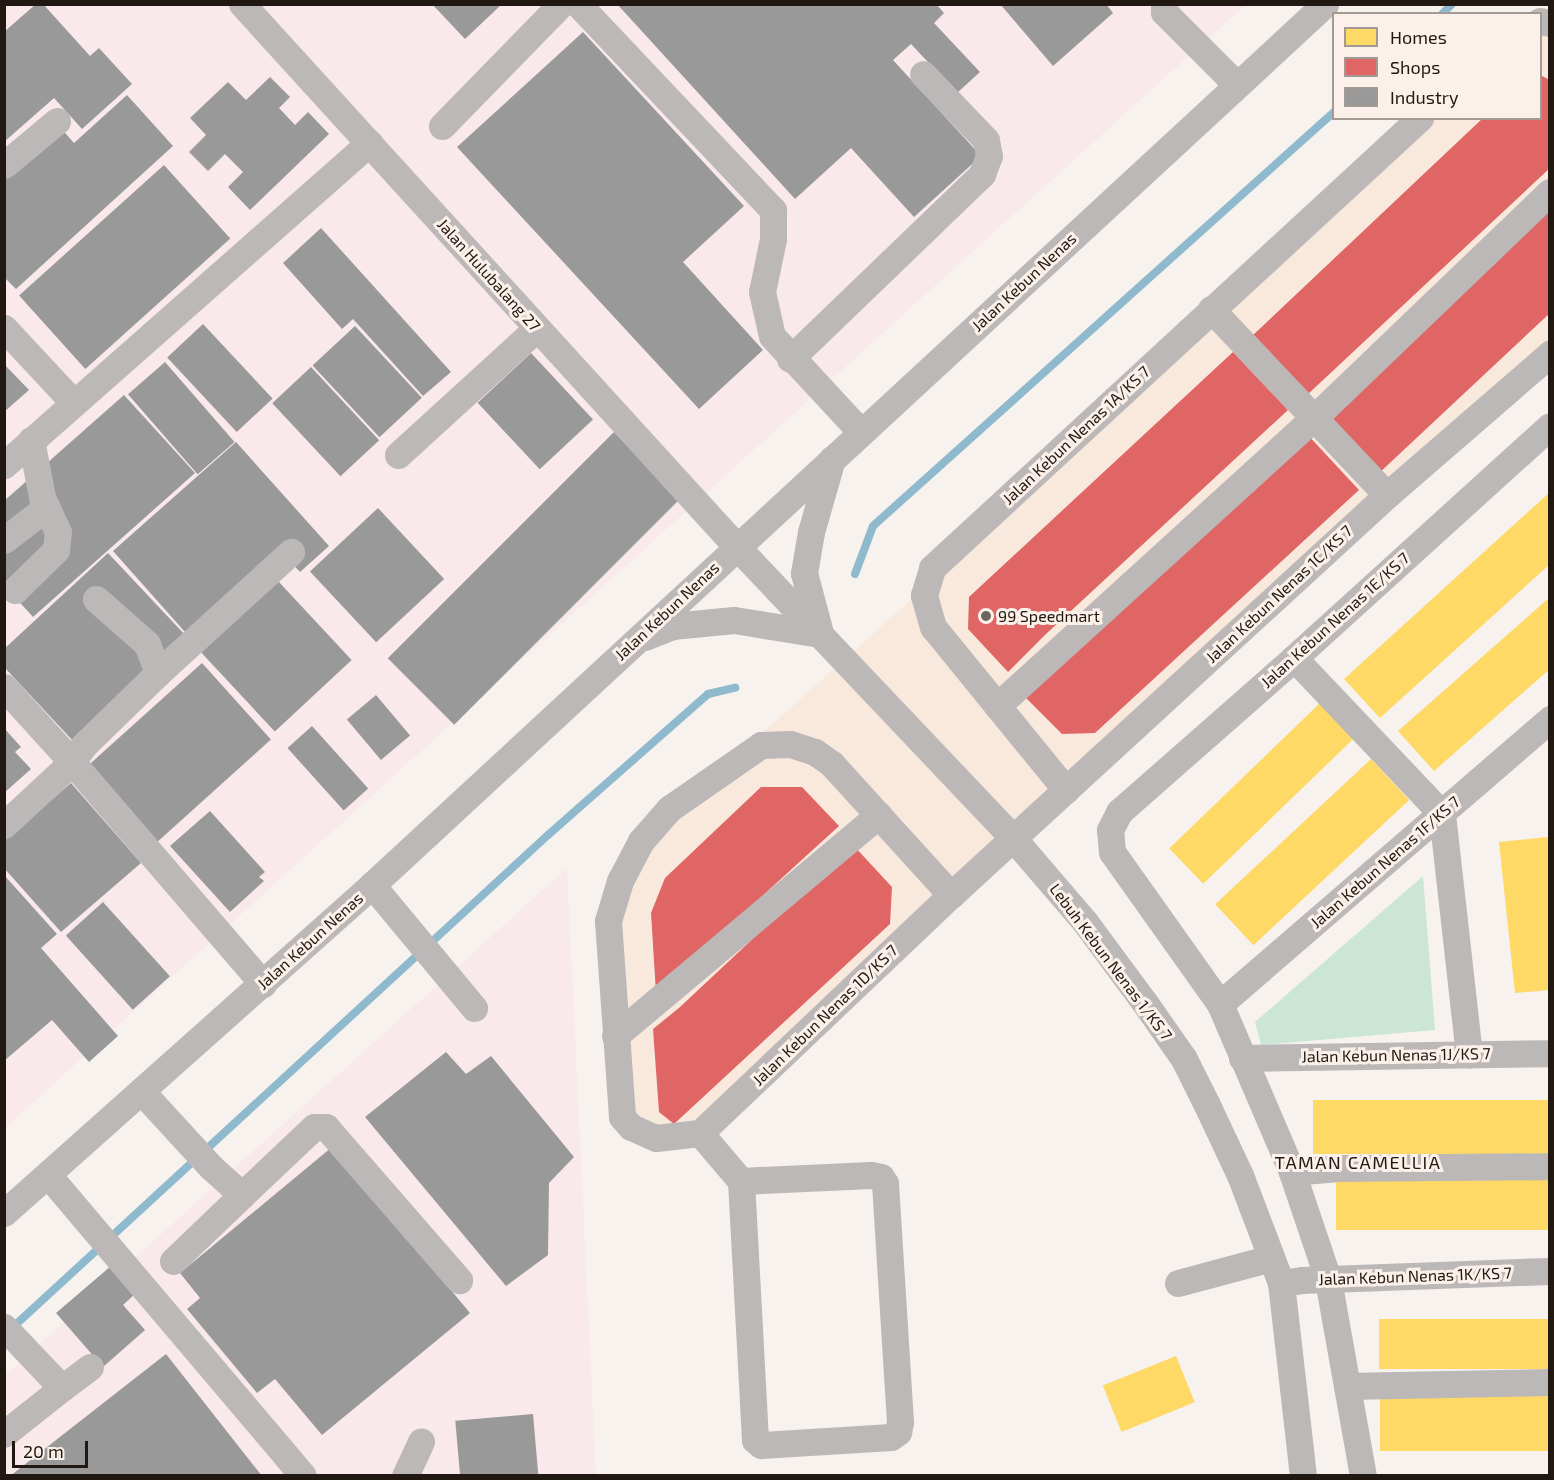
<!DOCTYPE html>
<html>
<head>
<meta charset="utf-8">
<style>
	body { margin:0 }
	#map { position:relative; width:1554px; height:1480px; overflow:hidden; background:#f7f2ee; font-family:"Exo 2",sans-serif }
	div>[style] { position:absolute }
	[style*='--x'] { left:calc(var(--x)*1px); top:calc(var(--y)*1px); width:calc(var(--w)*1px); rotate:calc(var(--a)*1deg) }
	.built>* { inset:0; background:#f9e9dd }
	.industrial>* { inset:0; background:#f9e9eb }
	.green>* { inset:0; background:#cce6d6 }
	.homes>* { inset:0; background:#ffd966; transform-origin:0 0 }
	.shops>* { inset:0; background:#e06666 }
	.industry>* { inset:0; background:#999; transform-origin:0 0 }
	.stream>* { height:8px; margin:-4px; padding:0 4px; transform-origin:4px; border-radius:4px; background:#8fb9cd }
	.minor>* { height:27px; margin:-13.5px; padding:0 13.5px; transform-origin:13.5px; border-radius:13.5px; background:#bcb8b7 }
	.dots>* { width:16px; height:16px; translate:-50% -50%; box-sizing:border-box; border:3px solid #fbf1ea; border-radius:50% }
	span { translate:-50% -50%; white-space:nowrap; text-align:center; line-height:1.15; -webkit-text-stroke:6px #fbf1ea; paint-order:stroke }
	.street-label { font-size:16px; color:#211812 }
	.poi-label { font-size:16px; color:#211812 }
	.left { translate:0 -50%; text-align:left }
	.neighbourhood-label { font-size:18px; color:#211812; letter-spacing:1.5px }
	.frame { position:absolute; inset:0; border:6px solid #211812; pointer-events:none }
	.legend { position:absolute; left:1332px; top:12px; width:210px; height:108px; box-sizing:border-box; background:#fbf1ea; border:2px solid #a49a94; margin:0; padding:8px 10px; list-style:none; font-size:18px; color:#211812 }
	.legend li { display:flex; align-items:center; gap:12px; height:30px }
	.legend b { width:30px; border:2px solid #a49a94 }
	.scale { position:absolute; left:12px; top:1441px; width:76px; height:27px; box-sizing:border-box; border:3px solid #211812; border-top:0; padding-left:8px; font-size:18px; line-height:21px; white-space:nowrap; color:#211812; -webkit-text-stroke:4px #fbf1ea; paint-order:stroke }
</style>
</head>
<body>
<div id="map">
	<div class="built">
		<div style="clip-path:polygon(1541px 27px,1549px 29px,1549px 348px,697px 1128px,655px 1133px,629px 1113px,614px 921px,626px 879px,670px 816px,974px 543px,1432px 119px,1540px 118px)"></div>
	</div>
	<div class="industrial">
		<div style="clip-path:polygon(5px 5px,1245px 5px,5px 1128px)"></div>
		<div style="clip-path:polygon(567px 868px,596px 1475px,5px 1475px,4px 1376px)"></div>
	</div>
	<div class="green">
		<div style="clip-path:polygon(1423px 876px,1435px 1030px,1261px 1045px,1255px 1022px)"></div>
	</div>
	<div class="homes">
		<div style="clip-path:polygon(1550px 492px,1550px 564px,1380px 718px,1344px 679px)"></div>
		<div style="clip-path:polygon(1550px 597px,1550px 669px,1434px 771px,1398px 731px)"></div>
		<div style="left:1321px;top:702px;width:49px;height:211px;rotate:46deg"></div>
		<div style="left:1371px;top:759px;width:56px;height:213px;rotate:47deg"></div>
		<div style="clip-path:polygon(1548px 837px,1550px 990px,1515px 993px,1499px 842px)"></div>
		<div style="left:1550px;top:1100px;width:54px;height:237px;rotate:90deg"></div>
		<div style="left:1550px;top:1175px;width:55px;height:214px;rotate:90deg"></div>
		<div style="left:1550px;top:1319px;width:50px;height:171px;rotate:90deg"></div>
		<div style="left:1176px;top:1356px;width:50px;height:79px;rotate:68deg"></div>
		<div style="left:1550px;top:1395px;width:56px;height:170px;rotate:90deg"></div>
	</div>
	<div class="shops">
		<div style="clip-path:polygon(1540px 75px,1550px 80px,1550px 168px,1307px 395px,1252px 336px,1483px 118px,1540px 118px)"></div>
		<div style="clip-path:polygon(1550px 205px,1550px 313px,1377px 475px,1324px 419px)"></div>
		<div style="clip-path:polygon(1233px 352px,1288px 410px,1046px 634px,1008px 672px,968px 629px,969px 597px)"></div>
		<div style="clip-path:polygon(1306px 433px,1359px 490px,1095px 733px,1062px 734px,1020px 692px)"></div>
		<div style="clip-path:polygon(761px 787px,802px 787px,839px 826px,656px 993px,651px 913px,665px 878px)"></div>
		<div style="clip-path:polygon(853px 845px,892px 887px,890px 924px,674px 1124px,659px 1112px,653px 1029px,680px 1007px)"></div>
	</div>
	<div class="industry">
		<div style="clip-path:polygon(36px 4px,43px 4px,90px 56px,99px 48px,132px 84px,82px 129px,54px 98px,4px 142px,4px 32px)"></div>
		<div style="clip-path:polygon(432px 4px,502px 4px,465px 39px)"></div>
		<div style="clip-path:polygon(617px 4px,936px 4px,944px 13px,934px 23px,980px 72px,957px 93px,911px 44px,893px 60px,981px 156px,914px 217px,851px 148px,795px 199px)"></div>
		<div style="clip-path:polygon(1000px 4px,1106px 4px,1113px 13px,1053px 66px)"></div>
		<div style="clip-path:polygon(583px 32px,744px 206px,683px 262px,763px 350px,699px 409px,457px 147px)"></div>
		<div style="clip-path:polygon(270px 77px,290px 97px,279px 108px,295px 125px,308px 112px,329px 134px,250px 210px,228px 187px,243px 172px,225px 154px,208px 171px,189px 152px,206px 135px,190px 118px,228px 82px,246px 100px)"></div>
		<div style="clip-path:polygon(127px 95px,173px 146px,16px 289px,4px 277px,4px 178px,60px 127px,74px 143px)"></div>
		<div style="left:164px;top:165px;width:99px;height:195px;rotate:48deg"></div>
		<div style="clip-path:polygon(321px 228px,451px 372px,423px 396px,353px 319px,342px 329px,283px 263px)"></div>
		<div style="left:203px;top:324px;width:102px;height:49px;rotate:47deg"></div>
		<div style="left:355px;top:326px;width:98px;height:58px;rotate:47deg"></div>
		<div style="left:531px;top:353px;width:91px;height:73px;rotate:47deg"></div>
		<div style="left:165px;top:362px;width:106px;height:49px;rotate:49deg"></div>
		<div style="clip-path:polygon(4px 364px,29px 390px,4px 412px)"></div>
		<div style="left:311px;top:367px;width:100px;height:53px;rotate:47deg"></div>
		<div style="clip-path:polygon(124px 395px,195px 473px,33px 617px,4px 585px,4px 501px)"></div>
		<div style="left:614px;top:432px;width:94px;height:320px;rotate:45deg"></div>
		<div style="clip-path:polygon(236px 442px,329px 546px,300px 572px,279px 549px,185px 632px,113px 551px)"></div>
		<div style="left:378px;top:508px;width:97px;height:93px;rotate:47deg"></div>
		<div style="clip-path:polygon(108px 553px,187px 637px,74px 742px,4px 667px,4px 649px)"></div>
		<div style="left:278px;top:581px;width:108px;height:105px;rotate:47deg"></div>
		<div style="left:202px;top:663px;width:103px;height:156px;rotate:48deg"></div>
		<div style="left:376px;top:695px;width:53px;height:38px;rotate:50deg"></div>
		<div style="left:312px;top:726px;width:84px;height:33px;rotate:48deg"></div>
		<div style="clip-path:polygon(4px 728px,21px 747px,15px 752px,31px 769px,4px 793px)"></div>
		<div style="clip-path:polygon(71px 783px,141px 863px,61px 932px,4px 868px,4px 841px)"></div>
		<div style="clip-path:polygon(210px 811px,265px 872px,259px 877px,264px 881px,230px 912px,170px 846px)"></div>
		<div style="clip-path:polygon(4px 875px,57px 934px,41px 948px,118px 1036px,89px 1062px,52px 1020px,4px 1061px)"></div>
		<div style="left:103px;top:902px;width:100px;height:50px;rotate:48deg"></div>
		<div style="clip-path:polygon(446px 1052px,466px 1074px,491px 1056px,574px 1157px,549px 1183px,548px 1255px,506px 1286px,365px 1117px)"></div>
		<div style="clip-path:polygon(332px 1147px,470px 1313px,322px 1435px,275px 1379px,257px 1393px,187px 1309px,200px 1298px,180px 1273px)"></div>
		<div style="clip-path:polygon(111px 1266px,136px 1293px,123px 1305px,145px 1330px,103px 1367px,56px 1313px)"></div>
		<div style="clip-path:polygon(166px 1354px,262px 1476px,10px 1476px)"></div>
		<div style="left:533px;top:1414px;width:62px;height:78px;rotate:85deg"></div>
	</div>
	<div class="stream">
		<div style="--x:1442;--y:14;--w:14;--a:-45"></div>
		<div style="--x:855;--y:574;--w:51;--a:-69.4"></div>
		<div style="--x:873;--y:526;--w:620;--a:-41.93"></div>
		<div style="--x:12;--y:1328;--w:728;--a:-42.61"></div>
		<div style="--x:548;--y:835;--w:213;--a:-41.4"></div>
		<div style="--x:708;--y:694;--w:28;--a:-13"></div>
	</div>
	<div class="minor">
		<div style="--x:242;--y:4;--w:733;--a:47.65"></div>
		<div style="--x:736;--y:546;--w:402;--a:46.5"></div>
		<div style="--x:1013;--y:838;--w:111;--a:49.4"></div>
		<div style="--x:1085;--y:922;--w:101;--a:53.5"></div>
		<div style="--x:1145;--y:1003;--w:68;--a:55.1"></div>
		<div style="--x:1184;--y:1059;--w:51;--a:63.4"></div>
		<div style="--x:1207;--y:1105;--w:77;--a:64.8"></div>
		<div style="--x:1240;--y:1175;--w:116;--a:69.2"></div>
		<div style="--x:1281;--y:1283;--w:194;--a:83.5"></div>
		<div style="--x:578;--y:4;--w:284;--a:46.6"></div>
		<div style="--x:773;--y:210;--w:29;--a:90"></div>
		<div style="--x:773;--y:239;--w:54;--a:101.7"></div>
		<div style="--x:762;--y:292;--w:45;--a:77.2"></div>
		<div style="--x:772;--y:336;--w:131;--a:47.2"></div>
		<div style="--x:1164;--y:4;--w:8;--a:90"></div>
		<div style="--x:1164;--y:12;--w:103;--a:45"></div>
		<div style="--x:1540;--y:21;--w:10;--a:11"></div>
		<div style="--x:442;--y:126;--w:170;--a:-45.7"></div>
		<div style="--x:4;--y:165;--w:69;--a:-39.7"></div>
		<div style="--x:1211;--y:309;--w:256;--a:46.6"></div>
		<div style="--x:4;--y:328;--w:101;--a:47"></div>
		<div style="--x:790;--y:359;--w:267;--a:-43.9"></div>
		<div style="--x:982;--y:174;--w:19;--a:-69"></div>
		<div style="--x:989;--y:156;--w:16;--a:-101"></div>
		<div style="--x:986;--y:140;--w:91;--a:-133.7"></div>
		<div style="--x:398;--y:455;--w:188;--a:-42.4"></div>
		<div style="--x:4;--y:465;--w:487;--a:-41.4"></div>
		<div style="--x:4;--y:540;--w:54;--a:-37.5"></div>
		<div style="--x:15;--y:590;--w:57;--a:-44.3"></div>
		<div style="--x:56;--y:550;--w:18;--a:-84"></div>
		<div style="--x:58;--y:532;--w:38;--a:-115"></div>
		<div style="--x:42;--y:497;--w:58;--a:-100.9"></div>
		<div style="--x:96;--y:599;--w:68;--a:41.4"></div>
		<div style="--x:147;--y:644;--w:31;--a:69"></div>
		<div style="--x:819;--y:629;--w:58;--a:-105"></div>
		<div style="--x:804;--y:573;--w:42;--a:-80.3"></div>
		<div style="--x:811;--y:532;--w:76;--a:-74"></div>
		<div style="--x:645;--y:637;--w:29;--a:-22"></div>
		<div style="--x:672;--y:626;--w:62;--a:-5.5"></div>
		<div style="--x:734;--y:620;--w:87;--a:9.2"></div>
		<div style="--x:1294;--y:658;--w:215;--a:46.5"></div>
		<div style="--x:1442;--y:814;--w:242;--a:83.6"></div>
		<div style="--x:4;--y:687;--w:101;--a:47.8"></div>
		<div style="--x:72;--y:762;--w:93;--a:137.2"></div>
		<div style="--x:997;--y:706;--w:430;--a:-42.3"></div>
		<div style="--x:1315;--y:417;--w:325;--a:-43.8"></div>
		<div style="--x:1066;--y:790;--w:210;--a:-129.2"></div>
		<div style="--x:933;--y:627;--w:33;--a:-106"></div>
		<div style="--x:924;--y:595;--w:28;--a:-73"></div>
		<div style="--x:932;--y:568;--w:664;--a:-42.68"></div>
		<div style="--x:372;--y:885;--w:160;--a:50.3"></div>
		<div style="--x:951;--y:895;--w:177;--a:-132.3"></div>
		<div style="--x:832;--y:764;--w:21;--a:-145"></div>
		<div style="--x:815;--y:752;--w:26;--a:-162"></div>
		<div style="--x:790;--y:744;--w:29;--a:178"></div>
		<div style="--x:761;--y:745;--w:112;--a:145.2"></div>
		<div style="--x:669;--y:809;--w:43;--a:131.2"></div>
		<div style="--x:641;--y:841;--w:45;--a:117.7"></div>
		<div style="--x:620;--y:881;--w:42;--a:106.7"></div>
		<div style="--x:608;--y:921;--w:196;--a:85.9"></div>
		<div style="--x:622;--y:1117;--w:13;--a:48"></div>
		<div style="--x:631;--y:1127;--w:27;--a:24"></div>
		<div style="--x:656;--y:1138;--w:44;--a:-6.5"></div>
		<div style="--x:700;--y:1133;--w:346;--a:-43.5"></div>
		<div style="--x:951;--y:895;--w:592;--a:-42.53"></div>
		<div style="--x:1387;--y:495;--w:216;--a:-40.9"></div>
		<div style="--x:263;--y:984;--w:293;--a:-130.7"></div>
		<div style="--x:72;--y:762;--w:19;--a:-55"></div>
		<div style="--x:83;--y:746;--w:105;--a:-44.2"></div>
		<div style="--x:158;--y:673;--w:180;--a:-42.3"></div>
		<div style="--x:1220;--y:1004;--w:436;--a:-40.8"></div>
		<div style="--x:615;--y:1036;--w:344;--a:-40"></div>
		<div style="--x:1242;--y:1058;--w:308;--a:-0.9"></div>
		<div style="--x:142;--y:1092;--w:103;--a:47.4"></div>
		<div style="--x:212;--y:1168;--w:40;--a:42"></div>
		<div style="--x:242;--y:1195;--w:99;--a:-43.4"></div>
		<div style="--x:314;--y:1127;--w:12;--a:0"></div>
		<div style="--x:326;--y:1127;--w:203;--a:49"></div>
		<div style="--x:700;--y:1133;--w:63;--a:49.5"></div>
		<div style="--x:741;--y:1181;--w:259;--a:86.9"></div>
		<div style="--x:755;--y:1440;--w:8;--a:40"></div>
		<div style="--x:761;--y:1445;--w:130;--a:-3.5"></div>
		<div style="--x:891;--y:1437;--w:9;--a:-36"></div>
		<div style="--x:898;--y:1432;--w:10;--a:-79"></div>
		<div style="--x:900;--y:1422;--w:239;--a:-93.6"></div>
		<div style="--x:885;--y:1183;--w:7;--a:-124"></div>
		<div style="--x:881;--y:1177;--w:10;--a:-169"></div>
		<div style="--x:871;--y:1175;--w:130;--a:177.4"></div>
		<div style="--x:1292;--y:1172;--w:46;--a:-5"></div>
		<div style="--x:1338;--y:1168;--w:212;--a:-0.5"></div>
		<div style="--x:48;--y:1175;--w:394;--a:49.7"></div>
		<div style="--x:4;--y:1213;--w:493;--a:-41.7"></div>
		<div style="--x:372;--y:885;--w:1298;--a:-42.75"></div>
		<div style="--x:173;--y:1261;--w:95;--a:-43.7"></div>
		<div style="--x:1178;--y:1283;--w:96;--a:-15"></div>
		<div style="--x:1281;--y:1283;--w:21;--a:-8"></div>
		<div style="--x:1302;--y:1280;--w:248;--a:-2.1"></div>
		<div style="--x:4;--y:1327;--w:84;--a:46.4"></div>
		<div style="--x:62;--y:1388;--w:35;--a:-37"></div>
		<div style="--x:1347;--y:1386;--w:203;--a:-1.1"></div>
		<div style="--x:4;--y:1434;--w:74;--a:-38.4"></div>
		<div style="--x:405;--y:1476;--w:38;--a:-65"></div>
		<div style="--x:1363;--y:1476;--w:200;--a:-100.1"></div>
		<div style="--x:1328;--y:1279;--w:113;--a:-108.6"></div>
		<div style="--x:1292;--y:1172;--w:183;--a:-113.2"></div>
		<div style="--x:1220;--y:1004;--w:186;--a:-125.4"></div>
		<div style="--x:1112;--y:852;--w:22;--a:-95"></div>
		<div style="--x:1110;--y:830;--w:20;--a:-63"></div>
		<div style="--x:1119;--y:812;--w:233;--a:-41.3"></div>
		<div style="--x:1294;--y:658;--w:345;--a:-42.2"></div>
	</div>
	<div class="dots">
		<div style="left:986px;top:616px;background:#6c645f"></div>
	</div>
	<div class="street-label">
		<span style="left:489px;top:275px;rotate:48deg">Jalan Hulubalang 27</span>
		<span style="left:1024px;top:282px;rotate:-43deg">Jalan Kebun Nenas</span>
		<span style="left:1076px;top:435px;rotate:-43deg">Jalan Kebun Nenas 1A/KS 7</span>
		<span style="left:1279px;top:594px;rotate:-43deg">Jalan Kebun Nenas 1C/KS 7</span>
		<span style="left:667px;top:611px;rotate:-43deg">Jalan Kebun Nenas</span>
		<span style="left:1335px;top:620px;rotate:-42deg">Jalan Kebun Nenas 1E/KS 7</span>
		<span style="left:1385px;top:862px;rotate:-41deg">Jalan Kebun Nenas 1F/KS 7</span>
		<span style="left:310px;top:941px;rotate:-42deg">Jalan Kebun Nenas</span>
		<span style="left:1111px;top:962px;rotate:53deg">Lebuh Kebun Nenas 1/KS 7</span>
		<span style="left:825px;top:1015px;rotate:-44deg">Jalan Kebun Nenas 1D/KS 7</span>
		<span style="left:1396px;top:1055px;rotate:-1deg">Jalan Kebun Nenas 1J/KS 7</span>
		<span style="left:1415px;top:1276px;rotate:-2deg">Jalan Kebun Nenas 1K/KS 7</span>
	</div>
	<div class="poi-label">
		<span class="left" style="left:998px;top:616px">99 Speedmart</span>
	</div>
	<div class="neighbourhood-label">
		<span style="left:1358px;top:1162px">TAMAN CAMELLIA</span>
	</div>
	<div class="frame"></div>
	<ul class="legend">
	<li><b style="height:16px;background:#ffd966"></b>Homes</li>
	<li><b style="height:16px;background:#e06666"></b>Shops</li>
	<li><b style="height:16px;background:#999"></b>Industry</li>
	</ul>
	<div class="scale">20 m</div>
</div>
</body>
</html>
